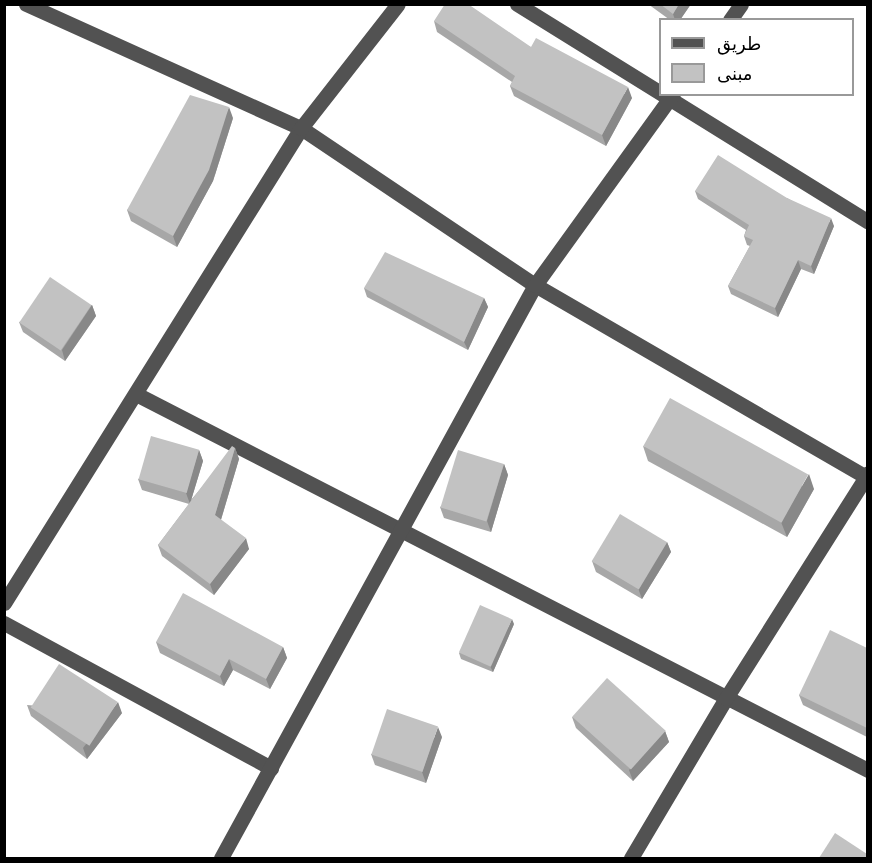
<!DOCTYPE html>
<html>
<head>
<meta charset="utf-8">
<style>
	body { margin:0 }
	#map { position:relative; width:872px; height:863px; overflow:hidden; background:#fff; font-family:"DejaVu Sans",Cairo,sans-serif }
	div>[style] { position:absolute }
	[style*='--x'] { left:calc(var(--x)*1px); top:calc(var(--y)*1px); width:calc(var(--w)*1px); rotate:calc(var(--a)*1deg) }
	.minor>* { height:15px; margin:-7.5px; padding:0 7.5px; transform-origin:7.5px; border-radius:7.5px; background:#525252 }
	.wall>* { inset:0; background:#a7a7a7 }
	.shaded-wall>* { inset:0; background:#888 }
	.building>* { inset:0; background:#c2c2c2; transform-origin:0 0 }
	span { translate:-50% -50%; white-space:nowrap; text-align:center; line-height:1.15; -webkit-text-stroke:6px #fff; paint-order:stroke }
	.frame { position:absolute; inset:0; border:6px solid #000; pointer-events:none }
	.legend { position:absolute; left:659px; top:18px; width:195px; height:78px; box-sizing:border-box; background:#fff; border:2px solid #999; margin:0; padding:8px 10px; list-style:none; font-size:18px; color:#000 }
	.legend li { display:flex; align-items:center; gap:12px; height:30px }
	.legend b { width:30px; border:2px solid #999 }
</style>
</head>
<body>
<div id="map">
	<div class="minor">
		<div style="--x:26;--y:4;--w:302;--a:24.3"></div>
		<div style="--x:301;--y:128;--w:282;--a:33.9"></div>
		<div style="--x:535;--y:285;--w:385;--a:30.1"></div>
		<div style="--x:517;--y:4;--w:413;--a:31.8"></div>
		<div style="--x:730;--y:20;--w:19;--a:-55"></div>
		<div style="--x:136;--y:394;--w:823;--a:27.19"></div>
		<div style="--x:4;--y:603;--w:560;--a:-57.98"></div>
		<div style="--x:301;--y:128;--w:157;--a:-52"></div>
		<div style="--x:4;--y:623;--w:304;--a:28.5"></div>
		<div style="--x:221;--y:858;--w:653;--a:-61.28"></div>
		<div style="--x:535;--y:285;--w:236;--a:-54.2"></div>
		<div style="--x:631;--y:858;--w:186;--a:-59.3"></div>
		<div style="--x:726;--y:698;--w:266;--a:-57.7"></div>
	</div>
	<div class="wall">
		<div style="clip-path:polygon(648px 4px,691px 4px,680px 20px,670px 20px)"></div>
		<div style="clip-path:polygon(434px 21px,531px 47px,632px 98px,606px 146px,514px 96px,510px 86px,512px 82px,437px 32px)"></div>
		<div style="clip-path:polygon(233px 118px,213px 181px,177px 247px,131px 221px,127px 210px)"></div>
		<div style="clip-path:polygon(695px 191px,787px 198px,834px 226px,814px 274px,801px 269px,778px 317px,731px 294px,728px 286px,750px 246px,747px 245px,744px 236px,746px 230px,698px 199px)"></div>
		<div style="clip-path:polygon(364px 288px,484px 298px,488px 307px,468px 350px,367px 297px)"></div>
		<div style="clip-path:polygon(92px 305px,96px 316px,65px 361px,23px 332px,19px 322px)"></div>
		<div style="clip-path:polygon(643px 446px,814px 489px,787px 537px,648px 461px)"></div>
		<div style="clip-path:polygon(235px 448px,239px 459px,221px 520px,249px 549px,214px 595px,162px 556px,158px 545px,189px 504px,142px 490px,138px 479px,199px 450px,203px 461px,191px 500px)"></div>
		<div style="clip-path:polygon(504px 464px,508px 475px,491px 532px,444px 518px,440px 507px)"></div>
		<div style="clip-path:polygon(667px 542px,671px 552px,642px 599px,596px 572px,592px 561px)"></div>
		<div style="clip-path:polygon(514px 624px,493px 672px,461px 659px,459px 653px)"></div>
		<div style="clip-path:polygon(156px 642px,283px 647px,287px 658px,270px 689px,233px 670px,224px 686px,160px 653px)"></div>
		<div style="clip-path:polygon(867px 648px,867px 737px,803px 705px,799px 695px)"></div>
		<div style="clip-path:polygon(27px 705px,122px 713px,87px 759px,31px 716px)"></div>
		<div style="clip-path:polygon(572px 717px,665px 731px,669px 742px,633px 781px,576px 728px)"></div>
		<div style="clip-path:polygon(442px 737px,426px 783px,375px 765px,371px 754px)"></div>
	</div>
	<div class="shaded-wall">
		<div style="clip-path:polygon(679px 4px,691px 4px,680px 20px,675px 20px,673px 14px)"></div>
		<div style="clip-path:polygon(628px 87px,632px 98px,606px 146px,602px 135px)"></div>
		<div style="clip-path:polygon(229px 107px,233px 118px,213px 181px,177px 247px,173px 236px)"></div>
		<div style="clip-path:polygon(831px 218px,834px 226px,814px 274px,811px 266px)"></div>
		<div style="clip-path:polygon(798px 260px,801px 269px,778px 317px,775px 308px)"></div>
		<div style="clip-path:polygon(484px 298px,488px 307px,468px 350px,464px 342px)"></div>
		<div style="clip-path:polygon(92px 305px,96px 316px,65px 361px,62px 350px)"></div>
		<div style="clip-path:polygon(235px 448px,239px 459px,219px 526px,215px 515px)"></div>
		<div style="clip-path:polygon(199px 450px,203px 461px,190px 504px,186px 493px)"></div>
		<div style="clip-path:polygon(504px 464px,508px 475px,491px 532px,487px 521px)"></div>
		<div style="clip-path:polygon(809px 474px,814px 489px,787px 537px,781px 522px)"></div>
		<div style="clip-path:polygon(246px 538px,249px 549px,214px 595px,210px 584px)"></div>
		<div style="clip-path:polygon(667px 542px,671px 552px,642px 599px,638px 588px)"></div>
		<div style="clip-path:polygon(512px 619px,514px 624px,493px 672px,490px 666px)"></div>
		<div style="clip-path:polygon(283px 647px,287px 658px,270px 689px,266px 679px)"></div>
		<div style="clip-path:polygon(229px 659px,233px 670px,224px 686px,220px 676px)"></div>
		<div style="clip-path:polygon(118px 702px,122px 713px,87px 759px,83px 748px)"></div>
		<div style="clip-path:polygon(438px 727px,442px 737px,426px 783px,422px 772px)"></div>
		<div style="clip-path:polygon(665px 731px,669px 742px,633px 781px,629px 770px)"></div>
	</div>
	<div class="building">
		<div style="clip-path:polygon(445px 4px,468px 4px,531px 47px,536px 38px,628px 87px,602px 135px,510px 86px,515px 76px,434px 21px)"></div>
		<div style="clip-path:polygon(660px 4px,679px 4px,673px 14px)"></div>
		<div style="clip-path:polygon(190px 95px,229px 107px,209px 170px,173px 236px,127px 210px)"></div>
		<div style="clip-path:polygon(718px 155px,787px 198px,831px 218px,811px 266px,798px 260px,775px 308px,728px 286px,753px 240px,744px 236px,749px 225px,695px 191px)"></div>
		<div style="clip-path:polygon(385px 252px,484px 298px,464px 342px,364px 288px)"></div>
		<div style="left:50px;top:277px;width:50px;height:55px;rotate:34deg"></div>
		<div style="left:670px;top:398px;width:158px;height:55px;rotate:29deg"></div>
		<div style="left:151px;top:436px;width:50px;height:45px;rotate:16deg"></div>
		<div style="clip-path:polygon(232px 446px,235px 448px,215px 515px,246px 538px,210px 584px,158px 545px)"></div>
		<div style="left:458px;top:450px;width:48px;height:60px;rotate:17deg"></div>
		<div style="left:620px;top:514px;width:55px;height:55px;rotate:31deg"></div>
		<div style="clip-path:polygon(183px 593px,283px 647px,266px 679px,229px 659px,220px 676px,156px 642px)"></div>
		<div style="left:480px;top:605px;width:35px;height:52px;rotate:24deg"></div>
		<div style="clip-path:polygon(830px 630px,867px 648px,867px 728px,799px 695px)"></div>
		<div style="left:59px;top:664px;width:70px;height:52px;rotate:33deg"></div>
		<div style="left:607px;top:678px;width:79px;height:52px;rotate:42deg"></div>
		<div style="left:387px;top:709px;width:54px;height:48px;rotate:19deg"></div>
		<div style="clip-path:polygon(835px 833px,867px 854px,867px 858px,819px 858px)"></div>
	</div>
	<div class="frame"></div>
	<ul class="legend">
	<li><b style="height:8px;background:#525252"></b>طريق</li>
	<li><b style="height:16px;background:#c2c2c2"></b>مبنى</li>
	</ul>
</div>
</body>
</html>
